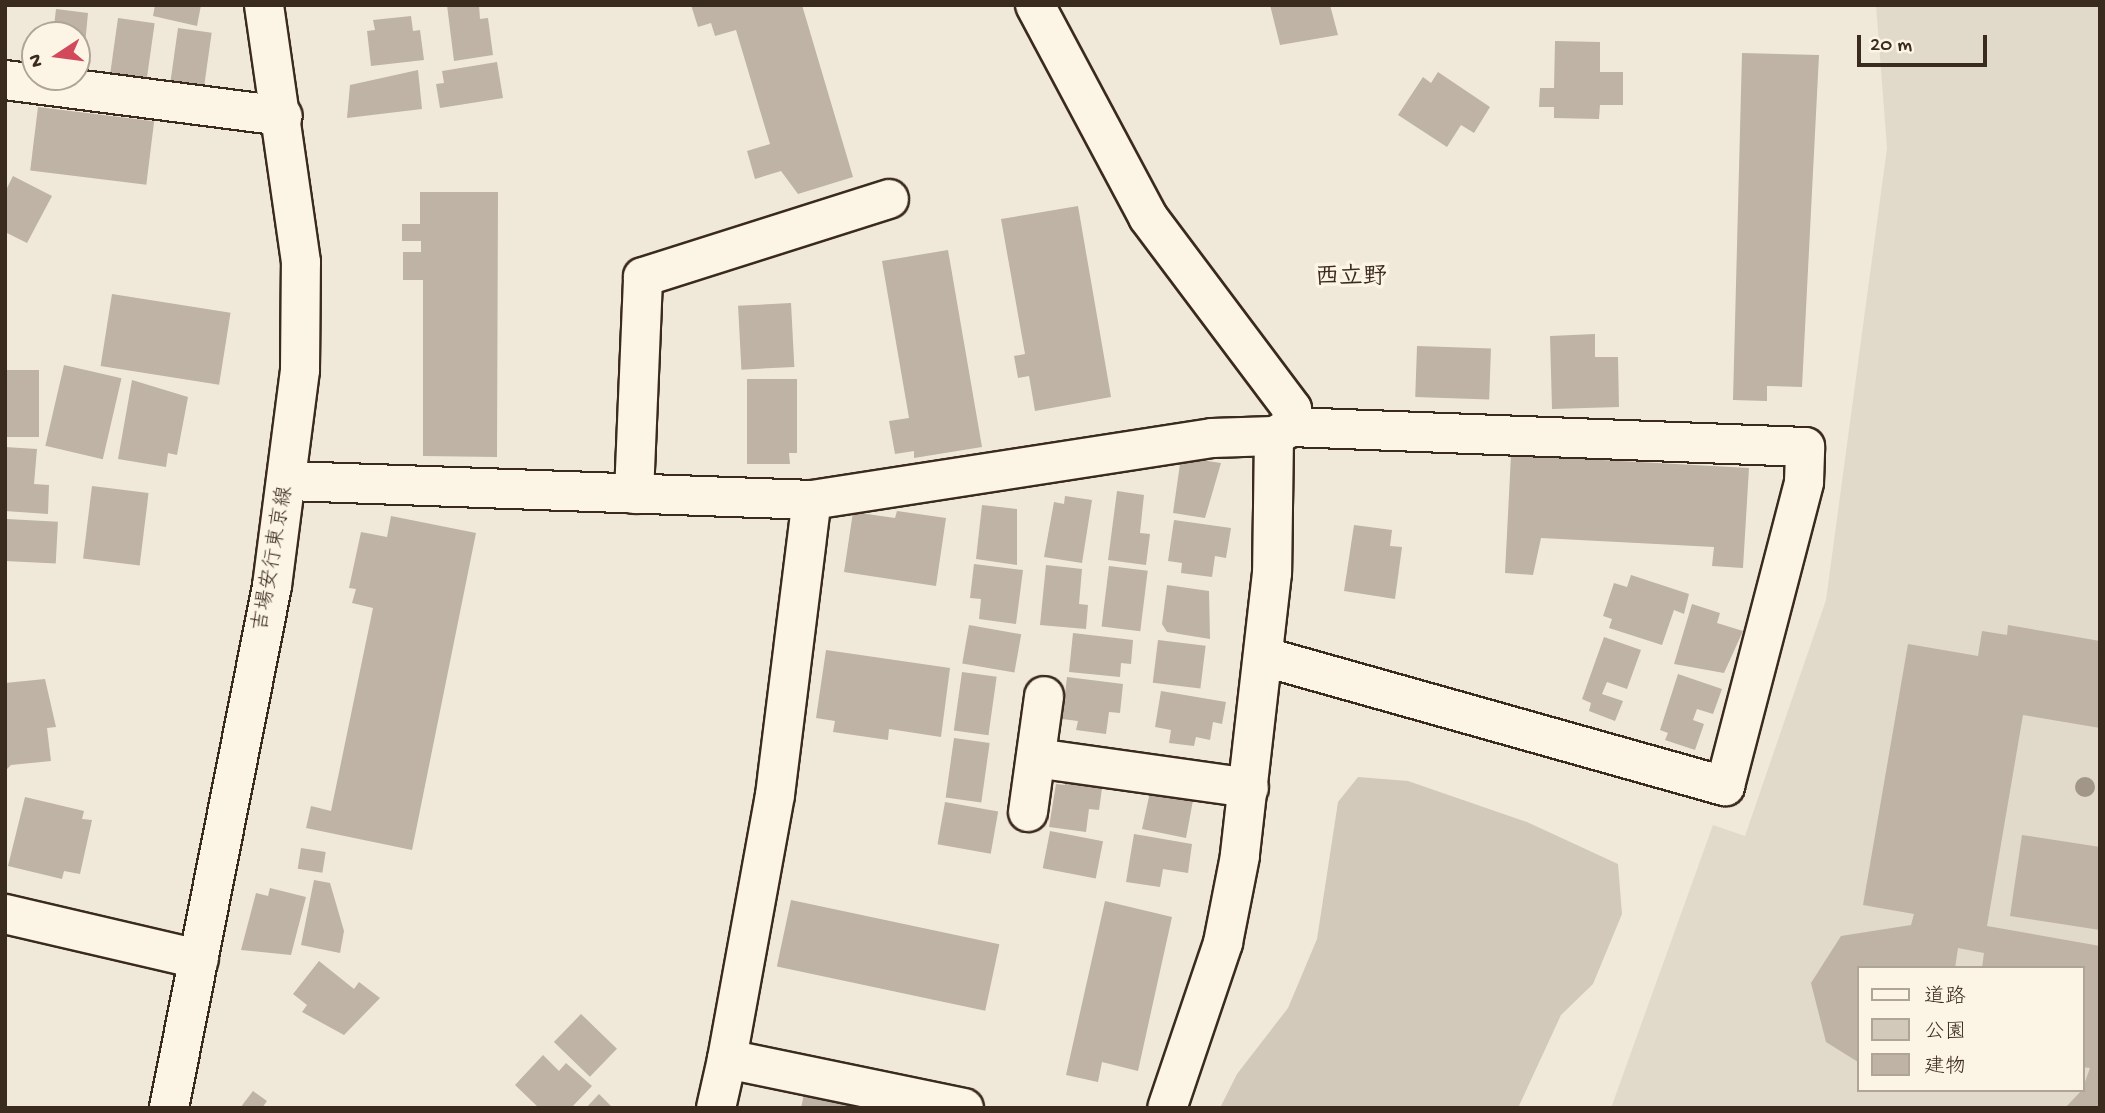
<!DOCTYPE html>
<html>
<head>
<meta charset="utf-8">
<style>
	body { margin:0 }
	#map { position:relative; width:2105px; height:1113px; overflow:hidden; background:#f0e9d9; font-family:"Gochi Hand","Klee One",sans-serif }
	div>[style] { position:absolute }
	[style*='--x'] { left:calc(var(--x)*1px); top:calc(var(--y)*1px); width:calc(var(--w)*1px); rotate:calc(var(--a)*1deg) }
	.built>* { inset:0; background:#e1d9c9 }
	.green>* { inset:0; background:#d2c9ba }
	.building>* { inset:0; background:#beb3a4; transform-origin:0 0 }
	.roads { filter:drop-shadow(2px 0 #3b2a1e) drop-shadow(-2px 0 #3b2a1e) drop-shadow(0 2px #3b2a1e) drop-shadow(0 -2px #3b2a1e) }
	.minor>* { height:38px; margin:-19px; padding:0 19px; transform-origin:19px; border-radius:19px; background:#fcf5e5 }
	.major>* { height:38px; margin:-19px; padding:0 19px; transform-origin:19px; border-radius:19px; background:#fcf5e5 }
	.trees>* { width:20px; height:20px; margin:-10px; border-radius:50%; background:#a19688 }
	span { translate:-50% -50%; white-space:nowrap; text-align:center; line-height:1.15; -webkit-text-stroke:7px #fcf5e5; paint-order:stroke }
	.street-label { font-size:21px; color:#3b2a1e }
	.quarter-label { font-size:24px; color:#3b2a1e; font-weight:700 }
	.frame { position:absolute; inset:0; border:7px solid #3b2a1e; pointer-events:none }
	.legend { position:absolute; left:1857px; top:966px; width:228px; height:126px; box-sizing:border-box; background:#fcf5e5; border:2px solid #afa495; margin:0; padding:9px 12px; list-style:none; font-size:21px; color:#3b2a1e }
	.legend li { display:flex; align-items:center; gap:14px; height:35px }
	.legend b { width:35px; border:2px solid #afa495 }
	.north { position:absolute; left:21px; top:21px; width:70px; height:70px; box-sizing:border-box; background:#fcf5e5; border:2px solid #afa495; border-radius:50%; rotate:257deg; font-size:19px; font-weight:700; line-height:28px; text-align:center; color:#3b2a1e }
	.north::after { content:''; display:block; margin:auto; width:24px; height:32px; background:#d1495b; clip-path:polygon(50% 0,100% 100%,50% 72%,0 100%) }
	.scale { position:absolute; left:1857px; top:35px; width:130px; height:32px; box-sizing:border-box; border:4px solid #3b2a1e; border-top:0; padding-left:9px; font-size:21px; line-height:24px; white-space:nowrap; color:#3b2a1e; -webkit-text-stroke:5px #fcf5e5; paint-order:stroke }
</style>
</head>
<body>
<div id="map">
	<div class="built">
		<div style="clip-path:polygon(evenodd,1876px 5px,2100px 5px,2100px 1108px,1611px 1108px,1713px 825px,1745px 836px,1826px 600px,1887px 148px,1876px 5px,1858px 968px,2082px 968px,2082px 1090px,1858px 1090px,1858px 968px)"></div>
	</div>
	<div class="green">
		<div style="clip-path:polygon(1358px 777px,1408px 781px,1527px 822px,1618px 864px,1622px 914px,1593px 984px,1561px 1015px,1518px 1108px,1220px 1108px,1237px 1074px,1288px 1008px,1317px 939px,1338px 802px)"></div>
	</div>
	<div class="building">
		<div style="clip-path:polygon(155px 5px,201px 5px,197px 26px,153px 16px)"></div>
		<div style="clip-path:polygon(447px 5px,479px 5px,480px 19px,488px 18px,493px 55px,454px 61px)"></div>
		<div style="clip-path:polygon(691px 5px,802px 5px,853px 177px,798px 194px,781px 171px,755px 179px,747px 151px,770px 144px,736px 30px,715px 36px,711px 23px,698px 27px)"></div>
		<div style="clip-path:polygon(1270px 5px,1330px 5px,1338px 35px,1280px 45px)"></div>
		<div style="clip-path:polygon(56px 9px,88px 13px,82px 76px,77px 35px,53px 35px)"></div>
		<div style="clip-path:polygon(411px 16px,413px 31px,420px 30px,424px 60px,371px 66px,367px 31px,375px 30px,373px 20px)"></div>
		<div style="left:118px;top:18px;width:37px;height:60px;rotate:8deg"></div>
		<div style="left:178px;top:28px;width:34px;height:58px;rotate:8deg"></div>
		<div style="clip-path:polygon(1555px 41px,1600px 42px,1600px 72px,1623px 72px,1623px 105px,1600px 105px,1599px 119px,1554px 118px,1554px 107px,1539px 107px,1540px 88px,1554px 88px)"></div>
		<div style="clip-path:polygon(1742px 53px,1819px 55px,1802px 387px,1767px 386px,1767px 401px,1733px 400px)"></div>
		<div style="clip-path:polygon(497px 62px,503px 98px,440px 108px,436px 84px,444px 83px,442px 71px)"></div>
		<div style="clip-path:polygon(418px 70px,422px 109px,347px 118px,350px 85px)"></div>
		<div style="clip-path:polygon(1438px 72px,1490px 107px,1474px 133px,1461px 125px,1447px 147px,1398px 115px,1423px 77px,1431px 83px)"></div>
		<div style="left:38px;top:107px;width:117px;height:64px;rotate:7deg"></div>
		<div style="clip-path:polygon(13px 176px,52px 196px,27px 243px,5px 232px,5px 192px)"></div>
		<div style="clip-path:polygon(420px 192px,498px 192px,497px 457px,423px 456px,423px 280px,403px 280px,403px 252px,421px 252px,421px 241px,402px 241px,402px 224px,420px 224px)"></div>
		<div style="clip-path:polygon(1078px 206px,1111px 397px,1035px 411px,1029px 376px,1018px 378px,1014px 356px,1025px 354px,1001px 219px)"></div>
		<div style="clip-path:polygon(948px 250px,982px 447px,914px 458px,914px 451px,895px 454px,889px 421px,909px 418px,882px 261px)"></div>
		<div style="left:112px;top:294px;width:120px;height:73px;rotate:9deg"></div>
		<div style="left:791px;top:303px;width:64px;height:53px;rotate:87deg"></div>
		<div style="clip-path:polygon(1595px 334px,1595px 357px,1618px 357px,1619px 407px,1552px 409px,1550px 336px)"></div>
		<div style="left:1417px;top:346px;width:74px;height:51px;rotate:2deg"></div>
		<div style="left:64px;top:365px;width:59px;height:83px;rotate:13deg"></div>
		<div style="left:5px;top:370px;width:34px;height:67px"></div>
		<div style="clip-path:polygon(747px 379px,797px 379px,797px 453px,789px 453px,790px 464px,747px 464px)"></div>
		<div style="clip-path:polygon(132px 380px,188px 397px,177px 455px,168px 453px,166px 467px,118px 459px)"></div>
		<div style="clip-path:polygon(5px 447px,37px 449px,34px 484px,49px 485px,48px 514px,5px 511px)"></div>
		<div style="clip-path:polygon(1511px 455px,1749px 468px,1743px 568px,1712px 566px,1714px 547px,1541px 538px,1533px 575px,1505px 573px)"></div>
		<div style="clip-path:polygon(1181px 457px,1221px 463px,1205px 518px,1173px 513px)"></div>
		<div style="left:92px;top:486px;width:57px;height:73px;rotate:7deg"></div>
		<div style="clip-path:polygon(1117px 491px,1144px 495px,1140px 533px,1150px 534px,1146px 565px,1108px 560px)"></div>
		<div style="clip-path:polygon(1065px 496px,1092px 500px,1082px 563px,1044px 557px,1054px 502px,1064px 504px)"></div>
		<div style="clip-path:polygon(982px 505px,1017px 509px,1017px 565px,976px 559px)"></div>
		<div style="clip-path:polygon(897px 511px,946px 518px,936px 586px,844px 572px,853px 512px,895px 518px)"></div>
		<div style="clip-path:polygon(391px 516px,476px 533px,412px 850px,306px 828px,311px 806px,331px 811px,373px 608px,352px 603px,356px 589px,349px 588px,361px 532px,387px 537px)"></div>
		<div style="left:7px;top:519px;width:51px;height:42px;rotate:3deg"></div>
		<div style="clip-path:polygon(1174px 520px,1231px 528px,1226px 558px,1215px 556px,1212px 577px,1181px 573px,1182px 563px,1168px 561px)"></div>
		<div style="clip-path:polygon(1354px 525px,1392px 530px,1390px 546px,1402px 547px,1395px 599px,1344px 591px)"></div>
		<div style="clip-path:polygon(974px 564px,1023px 570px,1016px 624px,979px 619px,981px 599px,970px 598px)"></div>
		<div style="clip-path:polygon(1046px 565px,1082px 569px,1079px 604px,1088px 605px,1086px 629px,1040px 625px)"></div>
		<div style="left:1109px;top:566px;width:39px;height:61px;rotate:7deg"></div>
		<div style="clip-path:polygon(1631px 575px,1689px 594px,1684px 614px,1674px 610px,1662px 645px,1609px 628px,1612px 619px,1603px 616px,1614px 583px,1627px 587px)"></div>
		<div style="clip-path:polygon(1167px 585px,1209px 591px,1210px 639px,1167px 632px,1162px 624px)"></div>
		<div style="clip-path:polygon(1692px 604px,1720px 613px,1717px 623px,1743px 631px,1724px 673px,1674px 664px)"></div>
		<div style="left:969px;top:625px;width:53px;height:39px;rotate:10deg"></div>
		<div style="clip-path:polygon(2008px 625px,2100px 641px,2100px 728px,2023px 715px,1987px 926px,2100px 946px,2100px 1108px,2065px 1108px,2082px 1090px,2090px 1068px,2082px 1067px,2082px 968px,1982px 968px,1984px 953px,1958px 948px,1955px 968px,1858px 968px,1858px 1062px,1826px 1042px,1811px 983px,1841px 936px,1911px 925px,1914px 914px,1863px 905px,1908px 644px,1978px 656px,1982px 631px,2007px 635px)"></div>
		<div style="clip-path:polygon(1073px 633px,1133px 640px,1131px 664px,1121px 663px,1120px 677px,1069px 672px)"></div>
		<div style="clip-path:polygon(1604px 637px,1641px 650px,1627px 689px,1607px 682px,1602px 694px,1623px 701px,1615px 721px,1589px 711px,1591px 703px,1582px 699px)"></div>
		<div style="left:1158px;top:640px;width:48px;height:43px;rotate:7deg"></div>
		<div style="clip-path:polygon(826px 650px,950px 668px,941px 737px,889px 729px,888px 740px,833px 732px,835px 721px,816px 718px)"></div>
		<div style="left:962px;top:672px;width:35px;height:59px;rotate:8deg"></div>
		<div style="clip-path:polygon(1678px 674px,1722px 689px,1713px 714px,1697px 709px,1693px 720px,1704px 724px,1695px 750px,1665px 740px,1668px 733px,1660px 730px)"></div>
		<div style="clip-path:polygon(1067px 677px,1123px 684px,1120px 713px,1109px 712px,1106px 734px,1076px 730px,1078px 721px,1062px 719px)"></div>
		<div style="clip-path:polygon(45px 679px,56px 727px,47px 728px,51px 761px,11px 765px,5px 771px,5px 683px)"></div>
		<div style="clip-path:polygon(1161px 691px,1226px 702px,1222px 724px,1213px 722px,1210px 740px,1196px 737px,1194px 746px,1169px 743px,1171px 730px,1155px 727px)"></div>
		<div style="left:954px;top:738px;width:36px;height:60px;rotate:8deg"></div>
		<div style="clip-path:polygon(1065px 776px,1103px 781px,1099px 810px,1089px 809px,1086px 832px,1049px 827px,1056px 784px,1065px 785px)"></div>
		<div style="clip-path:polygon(1150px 792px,1194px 795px,1186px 838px,1142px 829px)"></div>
		<div style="clip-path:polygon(25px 797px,84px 811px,82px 819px,92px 820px,80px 874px,64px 871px,62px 879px,8px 866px)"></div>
		<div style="left:945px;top:802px;width:54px;height:43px;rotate:10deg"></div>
		<div style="left:1050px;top:831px;width:54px;height:38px;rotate:11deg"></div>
		<div style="clip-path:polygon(1134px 834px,1192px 844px,1188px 873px,1163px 869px,1160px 887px,1126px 882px)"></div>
		<div style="clip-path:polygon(2022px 835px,2100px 847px,2100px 930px,2010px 916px)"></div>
		<div style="left:301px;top:848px;width:25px;height:21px;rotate:9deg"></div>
		<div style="clip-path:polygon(314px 880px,330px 883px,344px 931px,340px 953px,301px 945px)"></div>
		<div style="clip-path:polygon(270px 888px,306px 897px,291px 955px,241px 950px,256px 893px,268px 896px)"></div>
		<div style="left:791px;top:900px;width:213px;height:68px;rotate:12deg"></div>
		<div style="clip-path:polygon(1105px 901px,1172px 917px,1138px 1071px,1102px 1062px,1098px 1082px,1066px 1075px)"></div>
		<div style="clip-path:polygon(319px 961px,354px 989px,359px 982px,380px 998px,344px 1035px,302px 1012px,307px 1005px,293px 994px)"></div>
		<div style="left:581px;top:1014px;width:50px;height:39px;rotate:44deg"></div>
		<div style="clip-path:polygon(543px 1055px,559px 1071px,566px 1063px,592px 1086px,571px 1108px,539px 1108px,515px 1085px)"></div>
		<div style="clip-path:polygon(253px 1091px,267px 1101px,262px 1108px,240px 1108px)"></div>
		<div style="clip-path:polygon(599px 1094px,613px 1108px,586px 1108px)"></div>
		<div style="clip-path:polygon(804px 1094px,865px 1107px,864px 1108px,801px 1108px)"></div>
	</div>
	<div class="roads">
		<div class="minor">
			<div style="--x:1035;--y:5;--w:240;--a:61.9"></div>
			<div style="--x:1148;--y:217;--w:240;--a:53.1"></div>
			<div style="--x:1292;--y:409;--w:18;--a:93"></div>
			<div style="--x:1291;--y:427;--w:19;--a:152"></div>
			<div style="--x:1274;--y:436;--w:137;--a:90.8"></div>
			<div style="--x:1272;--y:573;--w:285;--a:96.5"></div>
			<div style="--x:1240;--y:856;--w:89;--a:101.1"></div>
			<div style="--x:1223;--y:943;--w:174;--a:108.7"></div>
			<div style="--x:5;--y:80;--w:280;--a:7.4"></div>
			<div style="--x:290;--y:481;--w:522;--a:2.08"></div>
			<div style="--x:812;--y:500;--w:405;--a:-8.8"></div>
			<div style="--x:1212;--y:438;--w:62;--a:-1.8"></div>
			<div style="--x:634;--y:494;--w:217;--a:-87.6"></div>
			<div style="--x:643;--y:277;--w:258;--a:-17.6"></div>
			<div style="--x:1265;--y:657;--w:478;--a:15.7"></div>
			<div style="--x:1725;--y:786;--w:314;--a:-75.4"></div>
			<div style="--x:1804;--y:482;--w:35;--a:-88"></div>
			<div style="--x:1805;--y:447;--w:514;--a:-177.77"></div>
			<div style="--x:1036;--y:758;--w:215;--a:8"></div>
			<div style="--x:1028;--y:812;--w:117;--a:-82.1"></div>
			<div style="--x:5;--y:914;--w:199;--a:13.1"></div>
			<div style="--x:727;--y:1059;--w:268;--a:-79.7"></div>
			<div style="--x:775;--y:795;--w:297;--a:-82.9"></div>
			<div style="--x:716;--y:1108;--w:50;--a:-77.3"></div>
			<div style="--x:727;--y:1059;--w:242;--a:11.7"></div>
		</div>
		<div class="major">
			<div style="--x:169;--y:1108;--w:532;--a:-78.84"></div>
			<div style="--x:272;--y:586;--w:218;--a:-82.6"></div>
			<div style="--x:300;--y:370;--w:108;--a:-89.5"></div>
			<div style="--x:301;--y:262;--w:260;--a:-98.2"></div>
		</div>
	</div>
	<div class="trees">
		<div style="left:2085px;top:787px"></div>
	</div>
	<div class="street-label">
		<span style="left:275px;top:559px;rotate:-80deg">吉場安行東京線</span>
	</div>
	<div class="quarter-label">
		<span style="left:1351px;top:279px">西立野</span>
	</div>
	<div class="frame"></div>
	<ul class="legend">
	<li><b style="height:9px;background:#fcf5e5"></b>道路</li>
	<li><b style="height:19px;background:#d2c9ba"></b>公園</li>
	<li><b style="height:19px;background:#beb3a4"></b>建物</li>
	</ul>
	<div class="north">N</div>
	<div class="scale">20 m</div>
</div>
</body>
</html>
